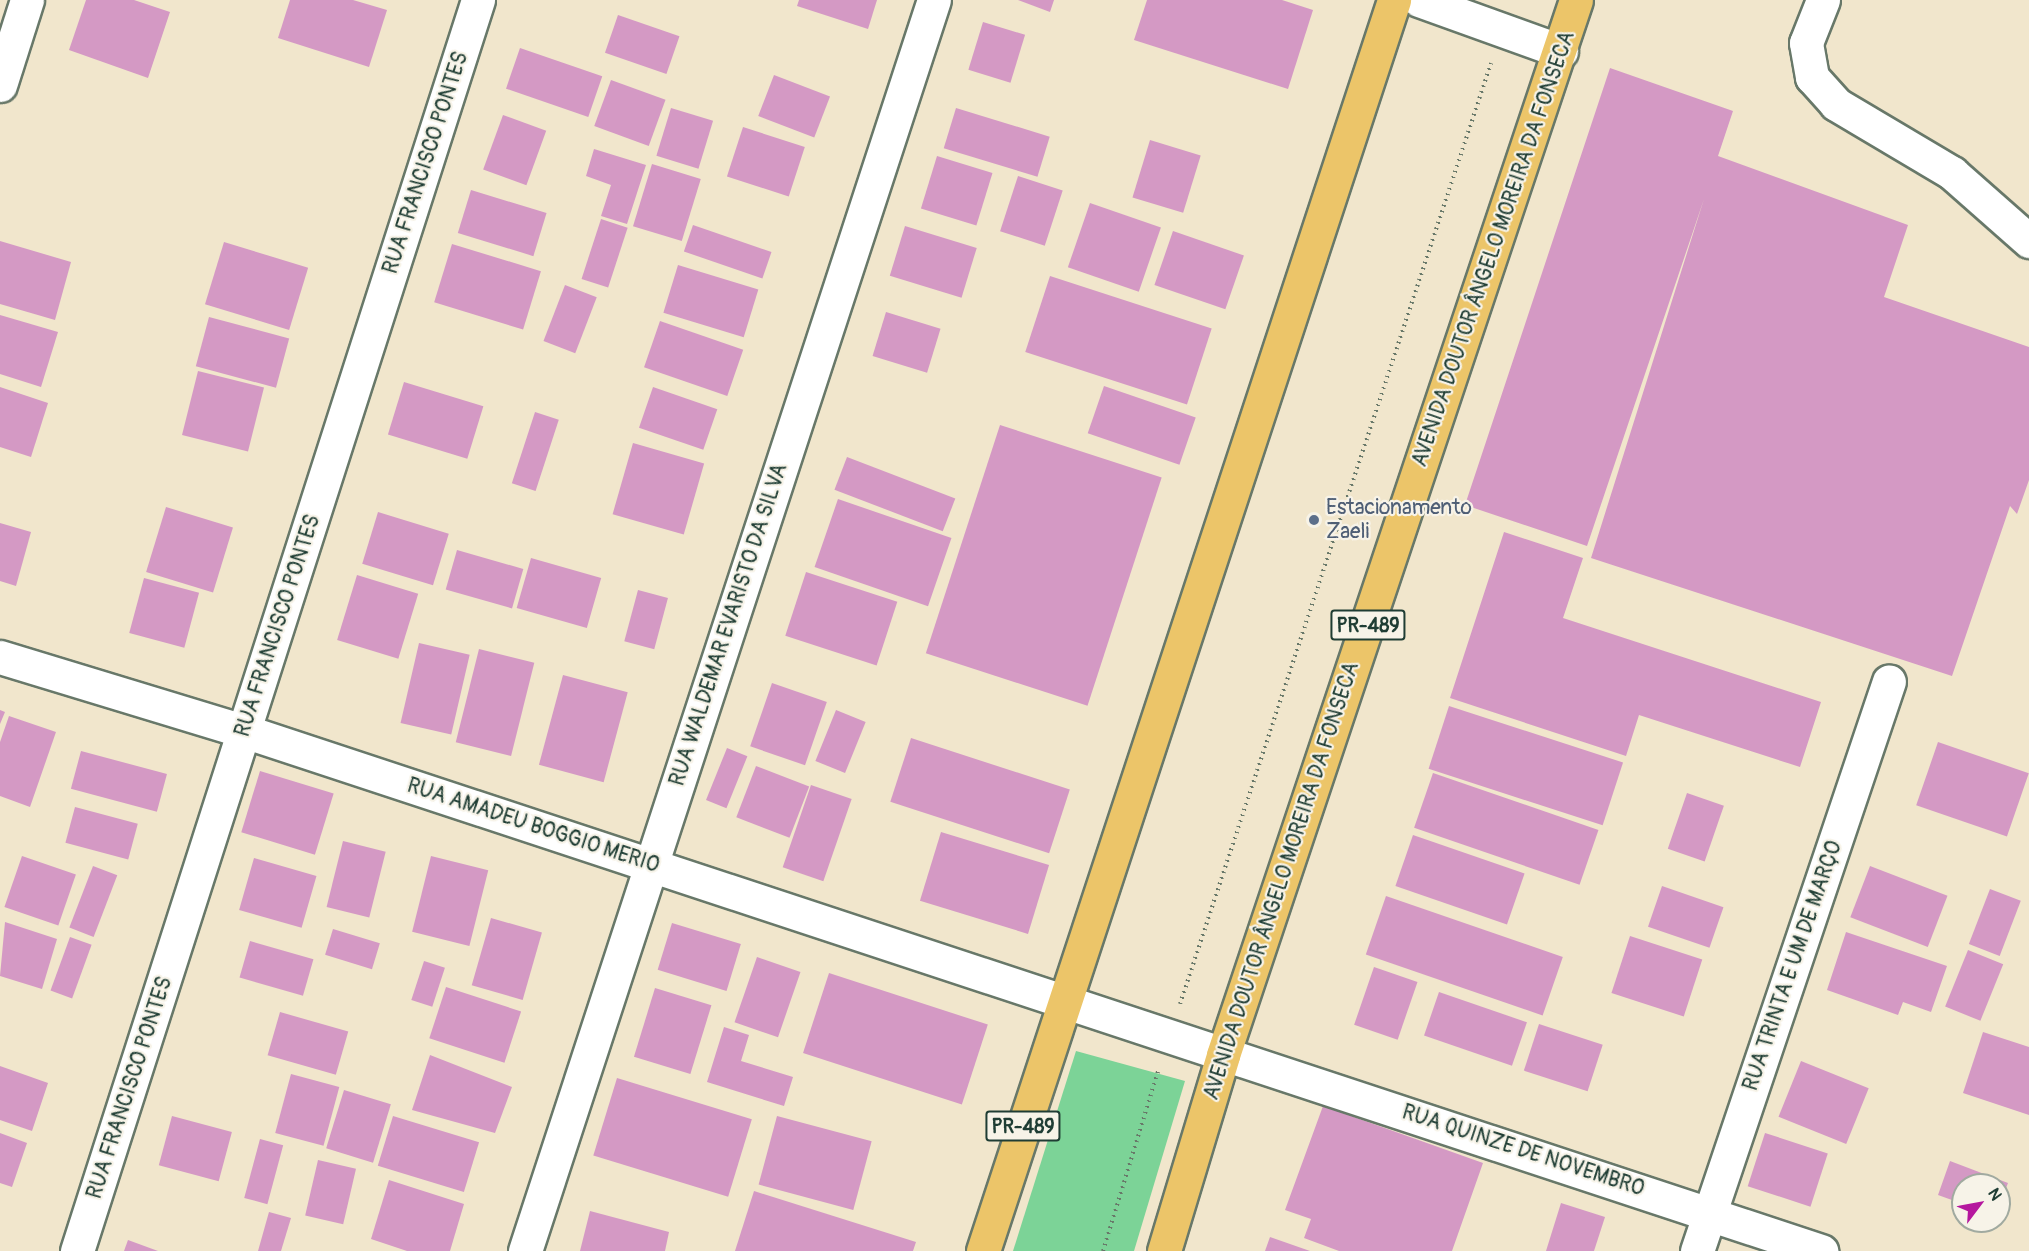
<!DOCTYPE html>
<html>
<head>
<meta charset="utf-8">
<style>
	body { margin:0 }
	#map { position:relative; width:2029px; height:1251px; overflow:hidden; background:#f1e6cc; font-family:Pangolin,sans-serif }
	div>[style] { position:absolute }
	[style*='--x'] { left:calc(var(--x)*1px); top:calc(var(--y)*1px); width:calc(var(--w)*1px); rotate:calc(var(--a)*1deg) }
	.green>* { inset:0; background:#7cd397 }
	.building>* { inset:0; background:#d499c4; transform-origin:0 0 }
	.path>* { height:4px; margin-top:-2px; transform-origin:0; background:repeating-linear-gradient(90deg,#687869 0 1.5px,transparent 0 6px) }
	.roads { filter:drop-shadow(2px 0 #687869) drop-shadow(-2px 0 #687869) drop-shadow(0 2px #687869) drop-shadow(0 -2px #687869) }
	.minor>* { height:33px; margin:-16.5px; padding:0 16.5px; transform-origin:16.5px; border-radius:16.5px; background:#fff }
	.major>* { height:33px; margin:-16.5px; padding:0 16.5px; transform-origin:16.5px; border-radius:16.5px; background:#ecc569 }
	.dots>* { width:16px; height:16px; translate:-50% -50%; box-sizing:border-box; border:3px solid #f7f3e8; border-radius:50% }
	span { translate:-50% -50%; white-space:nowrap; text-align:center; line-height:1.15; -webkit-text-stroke:4.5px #f7f3e8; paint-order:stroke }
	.shield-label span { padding:2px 4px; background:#f7f3e8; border:2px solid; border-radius:4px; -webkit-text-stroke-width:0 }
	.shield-label { font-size:20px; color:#1f3d34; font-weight:700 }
	.street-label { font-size:21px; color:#1f3d34 }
	.service-label { font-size:21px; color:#4e5e75 }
	.left { translate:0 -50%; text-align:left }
	.north { position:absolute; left:1951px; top:1173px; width:60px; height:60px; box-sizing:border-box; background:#f7f3e8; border:2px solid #a1aaa0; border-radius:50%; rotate:58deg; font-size:16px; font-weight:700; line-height:24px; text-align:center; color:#1f3d34 }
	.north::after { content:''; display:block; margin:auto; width:21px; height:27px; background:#b5179e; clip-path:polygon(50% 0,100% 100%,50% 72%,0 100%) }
</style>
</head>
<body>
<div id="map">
	<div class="green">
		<div style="clip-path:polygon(1076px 1051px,1185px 1081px,1134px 1251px,1013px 1251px)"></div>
	</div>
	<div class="building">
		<div style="clip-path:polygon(86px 0,134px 0,170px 12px,148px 78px,69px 50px)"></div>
		<div style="clip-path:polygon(290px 0,353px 0,387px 10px,369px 67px,278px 38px)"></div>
		<div style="clip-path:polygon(799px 0,877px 0,868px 29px,797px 6px)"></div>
		<div style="clip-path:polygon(1018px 0,1054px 0,1050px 12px)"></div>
		<div style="clip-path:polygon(1147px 0,1282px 0,1313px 10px,1288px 89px,1134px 40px)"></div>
		<div style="left:618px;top:15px;width:65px;height:40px;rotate:19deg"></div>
		<div style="left:983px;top:22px;width:44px;height:50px;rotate:17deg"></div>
		<div style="left:520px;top:48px;width:87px;height:43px;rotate:19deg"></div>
		<div style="clip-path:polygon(1610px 68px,1733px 111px,1718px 156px,1908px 225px,1884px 297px,2029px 347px,2029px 480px,2017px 514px,2010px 506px,1952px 676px,1591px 558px,1704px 199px,1587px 546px,1465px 505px)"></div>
		<div style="left:774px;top:75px;width:60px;height:44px;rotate:21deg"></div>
		<div style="left:611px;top:80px;width:58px;height:49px;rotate:20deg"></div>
		<div style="left:671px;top:108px;width:44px;height:50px;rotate:17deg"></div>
		<div style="left:956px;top:108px;width:98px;height:42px;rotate:17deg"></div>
		<div style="left:503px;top:115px;width:46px;height:58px;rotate:20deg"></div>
		<div style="left:743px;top:127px;width:65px;height:52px;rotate:18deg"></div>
		<div style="left:1150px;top:140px;width:53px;height:60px;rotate:17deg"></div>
		<div style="clip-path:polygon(594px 149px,646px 165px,627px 224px,601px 216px,611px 185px,586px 176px)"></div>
		<div style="left:937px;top:156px;width:58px;height:55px;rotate:17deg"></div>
		<div style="left:652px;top:164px;width:51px;height:65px;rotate:17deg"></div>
		<div style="left:1018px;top:176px;width:47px;height:58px;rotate:18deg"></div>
		<div style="left:471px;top:190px;width:79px;height:45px;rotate:17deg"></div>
		<div style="left:1090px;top:203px;width:75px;height:68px;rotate:19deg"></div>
		<div style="left:601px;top:219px;width:28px;height:63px;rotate:18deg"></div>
		<div style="left:693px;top:225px;width:83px;height:28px;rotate:19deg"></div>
		<div style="left:905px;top:226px;width:75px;height:52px;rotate:17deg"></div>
		<div style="left:1173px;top:231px;width:75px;height:57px;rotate:19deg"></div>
		<div style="clip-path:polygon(0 241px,71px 262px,55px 320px,0 304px)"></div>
		<div style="left:224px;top:242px;width:88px;height:65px;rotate:17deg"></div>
		<div style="left:452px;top:244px;width:93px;height:61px;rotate:17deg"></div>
		<div style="left:678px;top:265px;width:84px;height:50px;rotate:17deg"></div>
		<div style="left:1050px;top:276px;width:170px;height:80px;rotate:18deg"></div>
		<div style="left:565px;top:285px;width:34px;height:60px;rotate:21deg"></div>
		<div style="left:886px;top:312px;width:57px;height:46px;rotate:17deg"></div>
		<div style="clip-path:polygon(0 315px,58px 332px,41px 387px,0 374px)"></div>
		<div style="left:209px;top:317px;width:83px;height:51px;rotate:15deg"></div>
		<div style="left:660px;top:321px;width:88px;height:49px;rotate:19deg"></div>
		<div style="left:198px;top:371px;width:68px;height:66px;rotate:14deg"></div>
		<div style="left:404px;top:382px;width:83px;height:55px;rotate:17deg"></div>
		<div style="left:1104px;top:386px;width:97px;height:50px;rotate:19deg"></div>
		<div style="clip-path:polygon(0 387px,48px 403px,31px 457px,0 447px)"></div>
		<div style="left:653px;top:387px;width:68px;height:43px;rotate:19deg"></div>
		<div style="left:535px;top:412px;width:25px;height:75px;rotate:18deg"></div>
		<div style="left:1000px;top:425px;width:170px;height:240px;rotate:18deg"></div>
		<div style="left:633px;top:443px;width:74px;height:74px;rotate:16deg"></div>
		<div style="left:847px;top:457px;width:116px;height:35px;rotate:21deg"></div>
		<div style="left:838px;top:499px;width:120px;height:72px;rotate:19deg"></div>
		<div style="left:166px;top:507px;width:70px;height:68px;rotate:17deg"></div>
		<div style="left:378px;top:512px;width:74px;height:54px;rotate:17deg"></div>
		<div style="clip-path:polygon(0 523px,31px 532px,16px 586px,0 581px)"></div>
		<div style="clip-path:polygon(1504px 532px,1583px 558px,1563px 618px,1821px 702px,1800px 767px,1639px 715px,1626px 756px,1450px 698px)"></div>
		<div style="left:457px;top:550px;width:69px;height:41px;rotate:16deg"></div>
		<div style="left:531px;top:558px;width:73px;height:52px;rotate:16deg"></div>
		<div style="left:806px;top:572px;width:96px;height:67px;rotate:18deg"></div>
		<div style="left:357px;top:575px;width:64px;height:68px;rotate:17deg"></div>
		<div style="left:144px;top:578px;width:57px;height:57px;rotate:15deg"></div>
		<div style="left:638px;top:590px;width:31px;height:53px;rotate:15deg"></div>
		<div style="left:419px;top:643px;width:52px;height:82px;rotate:13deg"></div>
		<div style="left:479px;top:649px;width:57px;height:96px;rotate:14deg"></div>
		<div style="left:563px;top:675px;width:67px;height:93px;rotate:15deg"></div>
		<div style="left:772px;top:683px;width:58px;height:67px;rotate:19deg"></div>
		<div style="left:1449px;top:706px;width:183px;height:66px;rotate:18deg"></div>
		<div style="clip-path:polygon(0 710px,5px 712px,0 724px)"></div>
		<div style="left:836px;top:710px;width:32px;height:55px;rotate:22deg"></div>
		<div style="clip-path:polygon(9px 716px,56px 732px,30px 807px,0 796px,0 742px)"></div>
		<div style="left:911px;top:738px;width:167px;height:67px;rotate:18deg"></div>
		<div style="left:1938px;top:742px;width:96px;height:67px;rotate:19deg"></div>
		<div style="left:727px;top:748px;width:22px;height:56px;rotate:22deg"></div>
		<div style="left:81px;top:751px;width:89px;height:39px;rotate:15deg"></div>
		<div style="left:756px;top:766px;width:57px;height:55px;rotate:21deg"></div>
		<div style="left:260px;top:771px;width:77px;height:64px;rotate:17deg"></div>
		<div style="left:1433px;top:773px;width:175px;height:58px;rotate:19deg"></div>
		<div style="left:811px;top:785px;width:43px;height:87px;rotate:19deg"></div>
		<div style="left:1687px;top:793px;width:39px;height:59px;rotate:19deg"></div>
		<div style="left:75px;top:807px;width:65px;height:37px;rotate:15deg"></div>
		<div style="left:941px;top:832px;width:113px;height:72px;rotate:17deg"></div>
		<div style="left:1413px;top:835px;width:118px;height:54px;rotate:19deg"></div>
		<div style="left:343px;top:841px;width:44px;height:68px;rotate:14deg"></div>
		<div style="left:22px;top:856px;width:57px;height:54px;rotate:19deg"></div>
		<div style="left:431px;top:856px;width:59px;height:78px;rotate:14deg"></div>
		<div style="left:254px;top:858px;width:65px;height:54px;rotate:16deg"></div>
		<div style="left:93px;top:866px;width:26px;height:66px;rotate:21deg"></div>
		<div style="left:1870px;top:866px;width:83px;height:55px;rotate:21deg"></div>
		<div style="left:1662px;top:886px;width:65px;height:43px;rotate:19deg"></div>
		<div style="left:1990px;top:889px;width:33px;height:59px;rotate:21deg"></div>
		<div style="left:1386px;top:896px;width:187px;height:62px;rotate:19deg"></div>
		<div style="left:491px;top:918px;width:53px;height:70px;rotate:16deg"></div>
		<div style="clip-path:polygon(5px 922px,57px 939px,42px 989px,0 976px)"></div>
		<div style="left:672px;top:923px;width:72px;height:49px;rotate:17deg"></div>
		<div style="left:333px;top:929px;width:49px;height:27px;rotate:17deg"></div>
		<div style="clip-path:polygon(1846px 932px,1947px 966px,1931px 1012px,1903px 1002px,1898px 1015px,1827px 990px)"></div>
		<div style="left:1630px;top:936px;width:76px;height:60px;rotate:18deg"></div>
		<div style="left:70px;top:937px;width:23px;height:57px;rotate:20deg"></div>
		<div style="left:250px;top:941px;width:66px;height:38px;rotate:16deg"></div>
		<div style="left:1968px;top:950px;width:38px;height:61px;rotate:22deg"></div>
		<div style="left:757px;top:957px;width:46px;height:69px;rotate:19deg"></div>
		<div style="left:424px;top:961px;width:22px;height:41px;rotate:18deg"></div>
		<div style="left:1374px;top:967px;width:46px;height:61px;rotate:19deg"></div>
		<div style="left:829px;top:973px;width:167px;height:84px;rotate:18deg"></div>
		<div style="left:446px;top:987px;width:79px;height:54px;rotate:18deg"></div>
		<div style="left:655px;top:988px;width:59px;height:72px;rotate:17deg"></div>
		<div style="left:1439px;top:992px;width:93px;height:46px;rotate:19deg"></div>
		<div style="left:280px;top:1012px;width:71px;height:45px;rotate:16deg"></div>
		<div style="left:1539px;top:1024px;width:67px;height:49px;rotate:18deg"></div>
		<div style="clip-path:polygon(724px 1027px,749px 1035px,741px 1061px,793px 1077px,784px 1106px,707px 1082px)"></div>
		<div style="clip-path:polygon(1983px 1032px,2029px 1047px,2029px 1115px,1963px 1093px)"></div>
		<div style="clip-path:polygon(430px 1055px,512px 1087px,495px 1133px,412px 1110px)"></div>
		<div style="left:1801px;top:1061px;width:73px;height:60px;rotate:22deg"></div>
		<div style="clip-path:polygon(0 1066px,48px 1083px,32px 1131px,0 1120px)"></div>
		<div style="left:291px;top:1074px;width:50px;height:61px;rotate:15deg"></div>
		<div style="left:617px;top:1078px;width:141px;height:81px;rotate:17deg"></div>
		<div style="left:344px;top:1090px;width:49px;height:61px;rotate:17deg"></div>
		<div style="clip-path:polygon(1323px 1106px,1483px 1163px,1452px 1251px,1339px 1251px,1304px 1238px,1311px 1219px,1285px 1210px)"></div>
		<div style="left:172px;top:1116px;width:62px;height:51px;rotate:15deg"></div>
		<div style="left:393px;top:1116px;width:90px;height:52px;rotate:17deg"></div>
		<div style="left:777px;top:1116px;width:98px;height:71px;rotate:15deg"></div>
		<div style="clip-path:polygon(0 1133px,27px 1143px,12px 1187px,0 1183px)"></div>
		<div style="left:1765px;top:1133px;width:66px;height:56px;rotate:18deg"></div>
		<div style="left:260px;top:1139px;width:24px;height:61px;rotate:15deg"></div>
		<div style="left:318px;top:1160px;width:39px;height:57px;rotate:13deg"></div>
		<div style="clip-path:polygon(1950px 1161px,2008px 1183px,1999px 1206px,1999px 1185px,1963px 1185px,1963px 1204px,1938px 1195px)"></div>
		<div style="clip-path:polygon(389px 1180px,464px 1204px,450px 1251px,407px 1251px,371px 1239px)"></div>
		<div style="clip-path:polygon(754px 1191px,916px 1242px,913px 1251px,735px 1251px)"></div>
		<div style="clip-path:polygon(1561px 1203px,1605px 1217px,1594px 1251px,1546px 1251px)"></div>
		<div style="clip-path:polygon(590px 1211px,669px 1232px,665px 1251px,580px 1251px)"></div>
		<div style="clip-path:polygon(269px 1212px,291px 1218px,281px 1251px,258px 1251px)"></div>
		<div style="clip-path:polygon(1270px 1237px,1310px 1251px,1265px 1251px)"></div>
		<div style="clip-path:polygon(128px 1240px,158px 1251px,124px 1251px)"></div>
	</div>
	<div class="path">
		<div style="--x:1180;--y:1004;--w:991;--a:-71.71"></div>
		<div style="--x:1103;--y:1251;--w:188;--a:-73"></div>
	</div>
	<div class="roads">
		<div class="minor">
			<div style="--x:1419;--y:0;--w:151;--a:19.8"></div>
			<div style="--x:1823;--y:0;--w:46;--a:111.6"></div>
			<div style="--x:1806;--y:43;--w:35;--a:80"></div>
			<div style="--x:1812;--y:77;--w:36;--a:48"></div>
			<div style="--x:1836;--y:104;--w:135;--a:30.7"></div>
			<div style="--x:1952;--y:173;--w:103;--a:41.4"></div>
			<div style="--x:0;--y:85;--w:89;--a:-72.4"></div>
			<div style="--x:0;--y:657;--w:255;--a:16.9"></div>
			<div style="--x:244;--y:731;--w:1661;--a:18.25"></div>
			<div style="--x:77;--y:1251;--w:1314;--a:-72.23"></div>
			<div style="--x:525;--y:1251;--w:1316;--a:-71.9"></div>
			<div style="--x:1697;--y:1251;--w:601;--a:-71.38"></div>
		</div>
		<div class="major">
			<div style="--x:983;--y:1251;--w:1317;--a:-71.81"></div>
			<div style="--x:1164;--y:1251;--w:205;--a:-73.2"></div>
			<div style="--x:1223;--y:1055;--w:1112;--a:-71.5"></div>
		</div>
	</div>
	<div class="dots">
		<div style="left:1314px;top:520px;background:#5c6f8a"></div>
	</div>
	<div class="shield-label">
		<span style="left:1368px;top:625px">PR-489</span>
		<span style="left:1023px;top:1126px">PR-489</span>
	</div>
	<div class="street-label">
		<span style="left:426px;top:163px;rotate:-72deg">RUA FRANCISCO PONTES</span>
		<span style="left:1494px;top:249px;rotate:-71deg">AVENIDA DOUTOR ÂNGELO MOREIRA DA FONSECA</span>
		<span style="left:729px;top:625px;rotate:-72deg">RUA WALDEMAR EVARISTO DA SILVA</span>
		<span style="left:278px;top:626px;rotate:-72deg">RUA FRANCISCO PONTES</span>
		<span style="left:533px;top:826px;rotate:18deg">RUA AMADEU BOGGIO MERIO</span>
		<span style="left:1282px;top:881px;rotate:-72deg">AVENIDA DOUTOR ÂNGELO MOREIRA DA FONSECA</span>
		<span style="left:1793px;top:966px;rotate:-71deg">RUA TRINTA E UM DE MARÇO</span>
		<span style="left:130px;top:1088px;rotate:-72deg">RUA FRANCISCO PONTES</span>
		<span style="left:1523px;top:1151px;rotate:18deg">RUA QUINZE DE NOVEMBRO</span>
	</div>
	<div class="service-label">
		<span class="left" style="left:1326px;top:520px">Estacionamento<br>Zaeli</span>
	</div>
	<div class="north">N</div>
</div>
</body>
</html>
